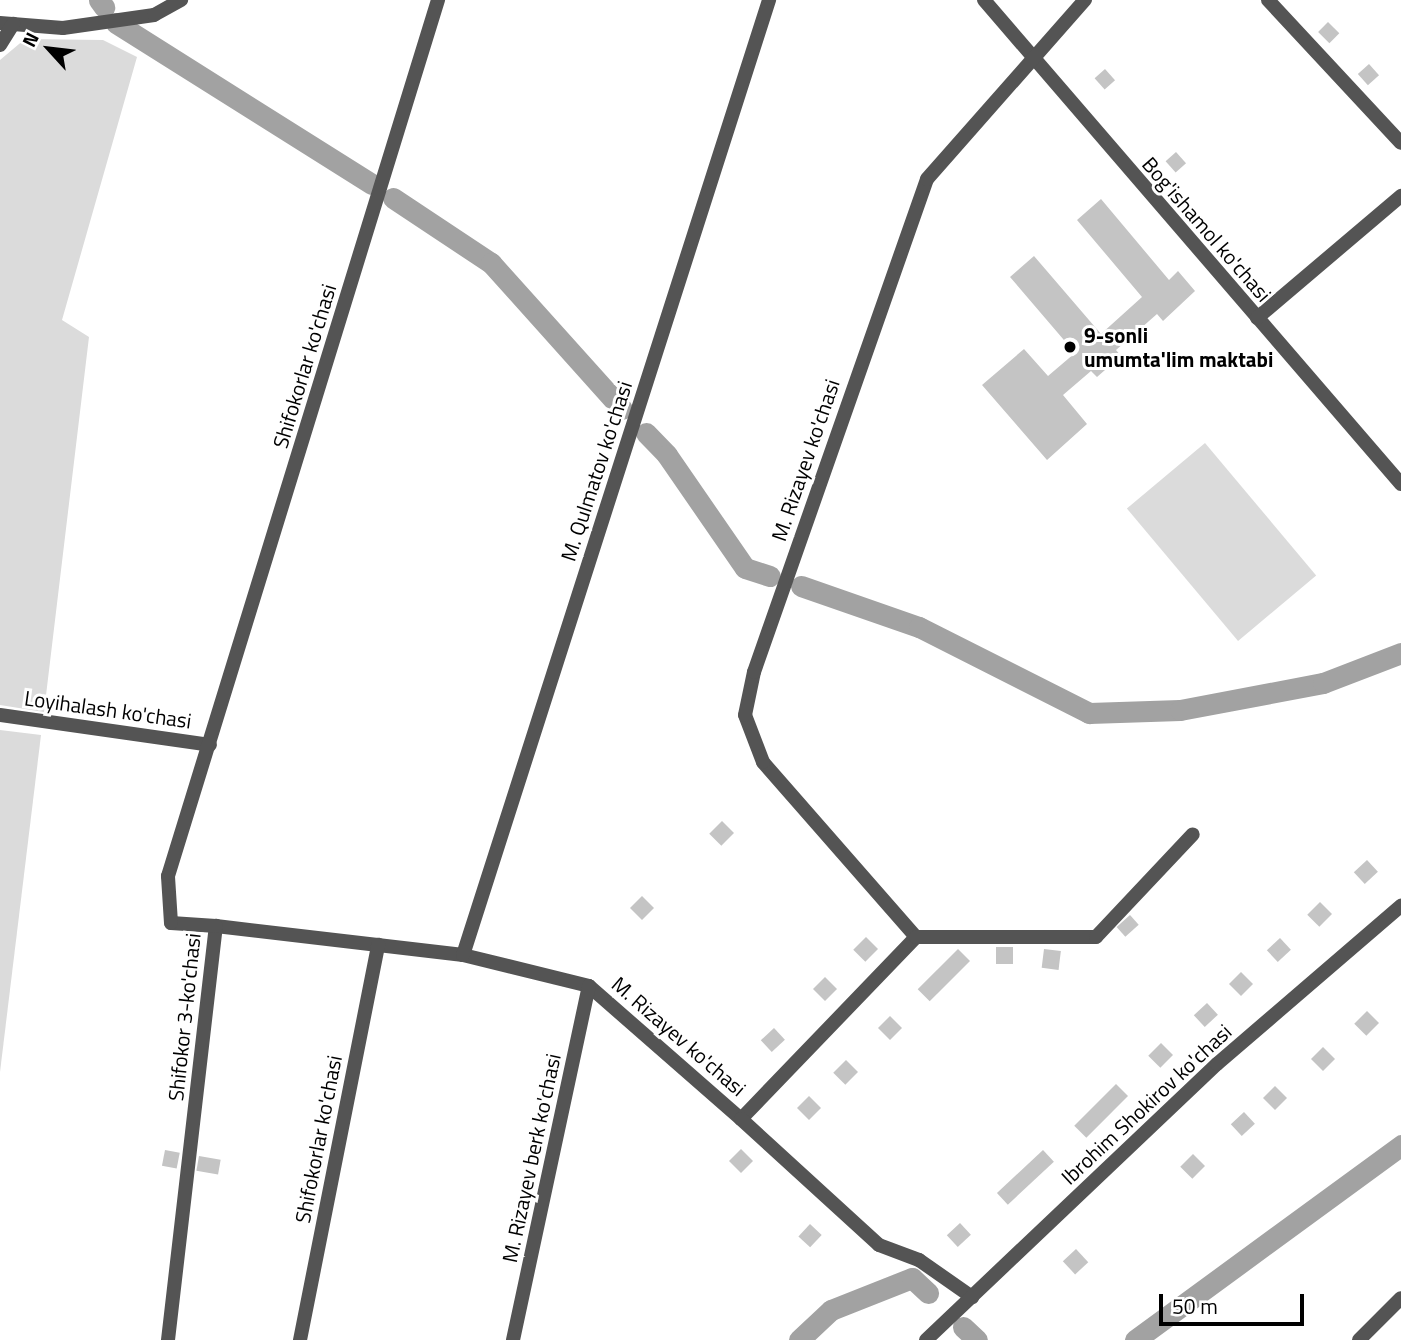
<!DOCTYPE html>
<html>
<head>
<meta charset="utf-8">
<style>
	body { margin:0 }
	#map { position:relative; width:1401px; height:1340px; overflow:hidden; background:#fff; font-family:"Titillium Web",sans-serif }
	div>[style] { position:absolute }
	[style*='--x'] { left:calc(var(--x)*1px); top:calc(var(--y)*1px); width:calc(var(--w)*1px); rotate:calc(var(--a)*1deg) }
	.green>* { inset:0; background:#dbdbdb; transform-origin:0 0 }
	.canal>* { height:21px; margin:-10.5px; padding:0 10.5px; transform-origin:10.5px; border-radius:10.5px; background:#a2a2a2 }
	.building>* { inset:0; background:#c4c4c4; transform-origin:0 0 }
	.minor>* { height:14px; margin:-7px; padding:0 7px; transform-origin:7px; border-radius:7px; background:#545454 }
	.dots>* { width:19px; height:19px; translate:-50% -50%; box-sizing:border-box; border:4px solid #fff; border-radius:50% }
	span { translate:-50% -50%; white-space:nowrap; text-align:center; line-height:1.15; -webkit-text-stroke:6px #fff; paint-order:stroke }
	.street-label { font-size:21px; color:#000 }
	.poi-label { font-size:21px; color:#000; font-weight:700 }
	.left { translate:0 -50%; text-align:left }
	.north { position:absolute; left:14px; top:14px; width:70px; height:70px; -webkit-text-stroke:5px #fff; paint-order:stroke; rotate:297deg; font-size:19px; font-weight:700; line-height:28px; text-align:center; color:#000 }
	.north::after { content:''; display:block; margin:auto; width:24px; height:32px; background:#000; clip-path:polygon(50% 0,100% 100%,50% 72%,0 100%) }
	.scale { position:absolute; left:1159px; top:1294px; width:145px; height:32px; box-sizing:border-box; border:4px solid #000; border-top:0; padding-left:9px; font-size:21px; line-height:24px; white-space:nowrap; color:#000; -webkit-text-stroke:5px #fff; paint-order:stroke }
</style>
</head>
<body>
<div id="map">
	<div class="green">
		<div style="clip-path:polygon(25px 39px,103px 40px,137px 57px,62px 320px,89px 337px,44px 712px,0 705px,0 60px)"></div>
		<div style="left:1205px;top:443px;width:173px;height:102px;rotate:50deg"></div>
		<div style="clip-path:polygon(0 730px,41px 735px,0 1072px)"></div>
	</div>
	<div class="canal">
		<div style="--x:99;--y:0;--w:9;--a:54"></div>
		<div style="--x:116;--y:23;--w:302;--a:32.2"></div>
		<div style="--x:393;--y:198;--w:118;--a:33.6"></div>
		<div style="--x:491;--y:263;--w:196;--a:48.1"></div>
		<div style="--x:646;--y:433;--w:30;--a:46"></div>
		<div style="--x:667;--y:455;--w:137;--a:55.4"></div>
		<div style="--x:745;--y:568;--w:26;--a:18"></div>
		<div style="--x:801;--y:586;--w:125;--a:19.2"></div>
		<div style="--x:919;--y:627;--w:191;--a:26.8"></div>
		<div style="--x:1089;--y:713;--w:91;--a:-1.9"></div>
		<div style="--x:1180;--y:710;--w:146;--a:-10.7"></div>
		<div style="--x:1323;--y:683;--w:84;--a:-21"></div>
		<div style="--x:963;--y:1327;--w:19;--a:43"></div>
		<div style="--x:799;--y:1340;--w:44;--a:-43.2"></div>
		<div style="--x:831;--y:1310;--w:87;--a:-21.6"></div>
		<div style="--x:912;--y:1278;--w:22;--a:43"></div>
		<div style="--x:1135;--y:1340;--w:330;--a:-36.2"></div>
	</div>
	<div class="building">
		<div style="left:1328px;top:22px;width:16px;height:14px;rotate:45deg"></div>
		<div style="left:1369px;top:64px;width:15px;height:15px;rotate:48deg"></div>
		<div style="left:1105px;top:69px;width:15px;height:14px;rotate:48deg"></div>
		<div style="left:1176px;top:152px;width:15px;height:14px;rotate:48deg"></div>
		<div style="clip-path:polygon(1101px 199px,1169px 280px,1178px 271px,1195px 291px,1163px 321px,1157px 314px,1116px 350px,1121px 356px,1097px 377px,1091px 371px,1063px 395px,1087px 424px,1047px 460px,982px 385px,1024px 349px,1048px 376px,1075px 353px,1010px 277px,1034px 256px,1101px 334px,1142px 297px,1077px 220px)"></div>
		<div style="left:722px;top:821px;width:17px;height:18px;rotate:45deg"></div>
		<div style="left:1367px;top:860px;width:16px;height:18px;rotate:47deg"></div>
		<div style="left:642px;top:896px;width:17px;height:17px;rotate:45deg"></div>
		<div style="left:1320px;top:902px;width:17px;height:18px;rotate:45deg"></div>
		<div style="left:1130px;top:915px;width:13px;height:18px;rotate:48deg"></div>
		<div style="left:866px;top:937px;width:17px;height:18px;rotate:45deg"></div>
		<div style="left:1280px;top:938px;width:16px;height:18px;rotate:47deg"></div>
		<div style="left:996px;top:947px;width:17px;height:17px"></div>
		<div style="left:958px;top:949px;width:17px;height:57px;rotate:45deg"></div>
		<div style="left:1044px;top:949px;width:17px;height:19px;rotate:7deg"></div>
		<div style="left:1241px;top:972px;width:17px;height:17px;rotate:45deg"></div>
		<div style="left:825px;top:977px;width:17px;height:17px;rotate:45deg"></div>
		<div style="left:1207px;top:1003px;width:16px;height:18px;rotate:47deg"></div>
		<div style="left:1367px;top:1011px;width:17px;height:18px;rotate:45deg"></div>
		<div style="left:890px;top:1016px;width:17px;height:17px;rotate:45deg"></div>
		<div style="left:774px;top:1028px;width:16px;height:18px;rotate:47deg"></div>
		<div style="left:1161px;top:1043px;width:17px;height:18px;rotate:45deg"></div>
		<div style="left:1323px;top:1047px;width:17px;height:17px;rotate:45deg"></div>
		<div style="left:846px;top:1060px;width:17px;height:18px;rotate:45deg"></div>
		<div style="left:1116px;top:1084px;width:17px;height:59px;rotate:45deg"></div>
		<div style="left:1275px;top:1086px;width:17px;height:17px;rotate:45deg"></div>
		<div style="left:809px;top:1096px;width:17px;height:17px;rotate:45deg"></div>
		<div style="left:1244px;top:1112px;width:16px;height:18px;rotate:47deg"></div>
		<div style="left:741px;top:1149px;width:17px;height:17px;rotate:45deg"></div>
		<div style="left:165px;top:1150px;width:15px;height:16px;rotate:11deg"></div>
		<div style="left:1043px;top:1150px;width:16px;height:63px;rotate:47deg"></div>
		<div style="left:1193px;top:1154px;width:17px;height:18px;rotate:45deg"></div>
		<div style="left:199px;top:1156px;width:22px;height:15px;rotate:10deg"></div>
		<div style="left:960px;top:1223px;width:16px;height:18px;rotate:47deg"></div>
		<div style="left:810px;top:1224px;width:16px;height:17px;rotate:43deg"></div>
		<div style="left:1076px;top:1249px;width:18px;height:18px;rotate:47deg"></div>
	</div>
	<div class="minor">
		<div style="--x:984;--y:0;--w:639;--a:49.25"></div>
		<div style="--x:1268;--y:0;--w:195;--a:47.1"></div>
		<div style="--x:0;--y:23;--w:63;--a:4.5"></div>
		<div style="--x:63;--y:28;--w:92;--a:-8.1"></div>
		<div style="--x:154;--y:15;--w:31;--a:-29"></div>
		<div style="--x:0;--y:45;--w:25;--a:-58"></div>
		<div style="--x:1257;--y:318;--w:189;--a:-40.3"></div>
		<div style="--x:0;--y:715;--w:212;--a:8.1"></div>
		<div style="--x:216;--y:926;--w:249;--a:6.7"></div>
		<div style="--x:463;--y:955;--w:130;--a:13.8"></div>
		<div style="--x:589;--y:986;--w:202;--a:41.2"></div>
		<div style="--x:741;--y:1119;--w:252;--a:-46.1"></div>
		<div style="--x:916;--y:937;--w:232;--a:-131.2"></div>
		<div style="--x:763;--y:762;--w:50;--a:-111"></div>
		<div style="--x:745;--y:715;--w:44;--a:-78.2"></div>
		<div style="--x:754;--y:672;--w:522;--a:-70.66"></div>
		<div style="--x:927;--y:179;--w:239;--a:-48.6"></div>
		<div style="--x:916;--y:937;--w:180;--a:0"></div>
		<div style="--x:1096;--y:937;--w:141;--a:-46.7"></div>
		<div style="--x:463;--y:955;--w:1003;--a:-72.23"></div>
		<div style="--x:741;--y:1119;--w:187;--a:42.4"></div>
		<div style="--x:879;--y:1245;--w:43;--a:20.6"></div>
		<div style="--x:919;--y:1260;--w:65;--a:34.9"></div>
		<div style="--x:168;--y:1340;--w:417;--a:-83.4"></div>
		<div style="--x:216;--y:926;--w:45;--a:-176.2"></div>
		<div style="--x:171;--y:923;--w:47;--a:-93.7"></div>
		<div style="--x:168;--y:876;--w:917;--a:-72.87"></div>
		<div style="--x:300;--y:1340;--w:403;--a:-78.8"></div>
		<div style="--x:513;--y:1340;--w:362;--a:-77.9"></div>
		<div style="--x:926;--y:1340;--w:401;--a:-43.5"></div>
		<div style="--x:1217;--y:1064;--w:243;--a:-40.7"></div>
		<div style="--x:1359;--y:1340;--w:59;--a:-45"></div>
	</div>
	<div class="dots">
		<div style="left:1070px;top:347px;background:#000"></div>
	</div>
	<div class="street-label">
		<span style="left:1207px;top:229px;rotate:49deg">Bog'ishamol ko'chasi</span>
		<span style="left:304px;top:366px;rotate:-73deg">Shifokorlar ko'chasi</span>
		<span style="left:805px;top:460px;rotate:-71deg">M. Rizayev ko'chasi</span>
		<span style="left:596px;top:471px;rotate:-72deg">M. Qulmatov ko'chasi</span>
		<span style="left:108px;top:709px;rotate:8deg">Loyihalash ko'chasi</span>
		<span style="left:184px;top:1017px;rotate:-84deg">Shifokor 3-ko'chasi</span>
		<span style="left:679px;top:1036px;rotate:41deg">M. Rizayev ko'chasi</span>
		<span style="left:1146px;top:1104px;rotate:-43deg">Ibrohim Shokirov ko'chasi</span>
		<span style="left:318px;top:1139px;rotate:-79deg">Shifokorlar ko'chasi</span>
		<span style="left:531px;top:1158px;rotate:-78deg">M. Rizayev berk ko'chasi</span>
	</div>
	<div class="poi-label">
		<span class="left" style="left:1084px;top:347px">9-sonli<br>umumta'lim maktabi</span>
	</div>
	<div class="north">N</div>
	<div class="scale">50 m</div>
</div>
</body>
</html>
